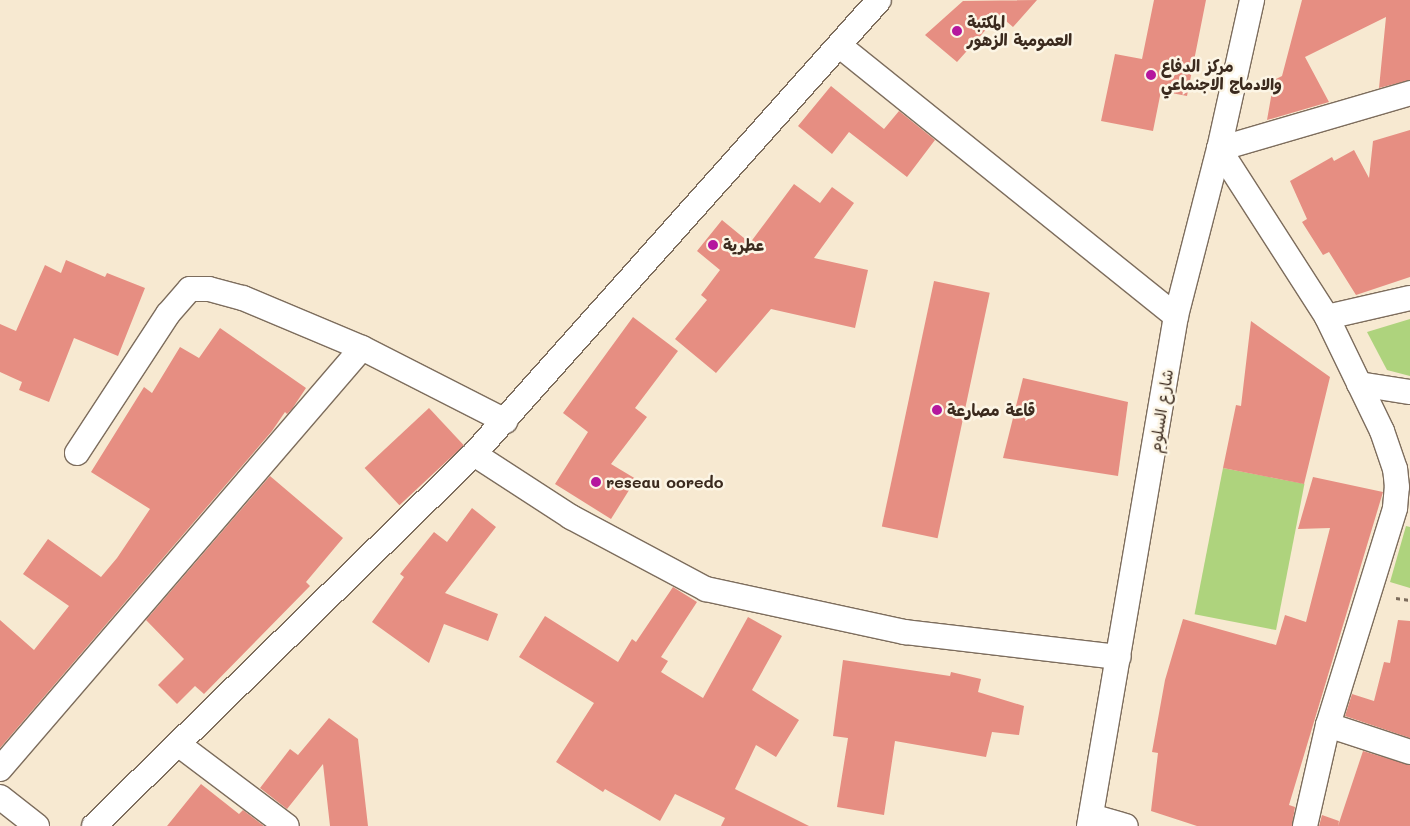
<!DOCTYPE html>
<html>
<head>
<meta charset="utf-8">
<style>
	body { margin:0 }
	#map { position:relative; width:1410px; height:826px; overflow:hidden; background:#f7e9d1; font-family:Mali,"Playpen Sans Arabic",sans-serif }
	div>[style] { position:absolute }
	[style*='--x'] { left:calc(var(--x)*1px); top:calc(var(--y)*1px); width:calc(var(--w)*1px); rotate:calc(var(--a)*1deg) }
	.green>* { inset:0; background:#aed37d; transform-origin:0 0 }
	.building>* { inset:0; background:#e68e82; transform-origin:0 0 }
	.path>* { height:3px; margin-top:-1.5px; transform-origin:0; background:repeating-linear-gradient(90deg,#7d6d5d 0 4px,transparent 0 8px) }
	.roads { filter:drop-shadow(1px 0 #7d6d5d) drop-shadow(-1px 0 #7d6d5d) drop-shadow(0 1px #7d6d5d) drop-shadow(0 -1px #7d6d5d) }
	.minor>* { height:24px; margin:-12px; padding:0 12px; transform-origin:12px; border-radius:12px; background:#fff }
	.dots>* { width:14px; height:14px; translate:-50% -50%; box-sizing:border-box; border:2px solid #fcf5e5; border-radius:50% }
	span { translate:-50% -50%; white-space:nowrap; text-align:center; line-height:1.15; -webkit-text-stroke:5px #fcf5e5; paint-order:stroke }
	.poi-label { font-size:16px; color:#3b2a1e; font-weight:700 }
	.left { translate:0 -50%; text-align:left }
	.street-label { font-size:16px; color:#3b2a1e }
</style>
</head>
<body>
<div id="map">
	<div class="green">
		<div style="clip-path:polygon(1410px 319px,1410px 376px,1387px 370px,1367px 332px)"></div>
		<div style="left:1223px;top:468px;width:83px;height:149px;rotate:11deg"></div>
		<div style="clip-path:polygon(1406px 526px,1410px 527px,1410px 588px,1390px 582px)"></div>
	</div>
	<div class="building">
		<div style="clip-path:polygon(1037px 0,1013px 27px,999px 15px,957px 62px,925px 35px,963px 1px)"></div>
		<div style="clip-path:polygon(1154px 0,1206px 0,1187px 96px,1161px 91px,1153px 131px,1101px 121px,1115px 54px,1142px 59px)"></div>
		<div style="clip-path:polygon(1302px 0,1410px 0,1410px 80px,1379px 88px,1386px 17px,1305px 57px,1329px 102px,1267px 120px,1274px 80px,1282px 76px)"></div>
		<div style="clip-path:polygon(831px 86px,884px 129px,899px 111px,935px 140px,907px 177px,849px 132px,832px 154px,798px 126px)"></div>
		<div style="clip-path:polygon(1410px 130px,1410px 277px,1356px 295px,1329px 252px,1323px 255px,1302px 222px,1307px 219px,1290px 181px,1332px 157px,1334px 161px,1354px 150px,1369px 178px,1373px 141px)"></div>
		<div style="clip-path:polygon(794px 184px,820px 203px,832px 187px,854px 203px,814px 258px,868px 270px,855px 328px,771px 309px,716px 373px,675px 339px,707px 300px,701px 295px,720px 270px,697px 251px,722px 220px,750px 243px)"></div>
		<div style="clip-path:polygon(66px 260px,105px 277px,107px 273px,145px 288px,118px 356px,74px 338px,49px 402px,19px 390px,22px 382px,0 372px,0 324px,16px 331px,45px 265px,61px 273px)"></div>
		<div style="left:934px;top:281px;width:57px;height:251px;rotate:12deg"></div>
		<div style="clip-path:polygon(633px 317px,678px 351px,635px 408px,647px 417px,611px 464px,636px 479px,611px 519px,555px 484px,588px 432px,563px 413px)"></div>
		<div style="clip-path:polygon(1251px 321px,1330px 377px,1304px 484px,1223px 468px,1236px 405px,1241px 406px)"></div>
		<div style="clip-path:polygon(220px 328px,306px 388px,292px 409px,287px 414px,285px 412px,272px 431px,0 748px,0 620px,34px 650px,69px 606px,23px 574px,48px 539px,101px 577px,117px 558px,150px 509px,91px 472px,144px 387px,152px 393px,180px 347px,199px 358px)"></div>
		<div style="clip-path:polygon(1023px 378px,1128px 402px,1118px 476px,1003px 458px)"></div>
		<div style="left:429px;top:408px;width:51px;height:88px;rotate:47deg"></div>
		<div style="clip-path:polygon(270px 476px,343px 538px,306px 582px,310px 586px,204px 694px,195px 686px,177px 704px,158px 685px,184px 659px,146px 620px)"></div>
		<div style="clip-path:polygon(1313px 477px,1383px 492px,1289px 805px,1295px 807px,1292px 826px,1197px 826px,1151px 811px,1158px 753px,1152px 752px,1165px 680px,1183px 619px,1276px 645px,1285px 615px,1306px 622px,1330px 528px,1298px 529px)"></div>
		<div style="clip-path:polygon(472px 508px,496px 527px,445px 593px,498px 614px,488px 641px,444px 624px,429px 663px,372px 622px,404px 577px,400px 574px,434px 532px,447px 542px)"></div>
		<div style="clip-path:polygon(673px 587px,697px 602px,661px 657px,668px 661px,661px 672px,703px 698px,748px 617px,782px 636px,752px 690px,799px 720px,776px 757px,756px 745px,735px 789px,809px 826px,721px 826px,725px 818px,675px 794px,660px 821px,605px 789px,603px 792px,556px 762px,594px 703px,519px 657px,545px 616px,618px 662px,632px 639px,636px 642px)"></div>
		<div style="clip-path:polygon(1398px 620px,1410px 621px,1410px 738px,1345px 716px,1352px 694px,1374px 701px,1384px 662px,1390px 663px)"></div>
		<div style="clip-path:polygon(843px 660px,950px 676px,951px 672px,981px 679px,978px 692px,1024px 706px,1019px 735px,992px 732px,986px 757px,895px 741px,884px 815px,837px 807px,848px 738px,833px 736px)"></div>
		<div style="clip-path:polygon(329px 718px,358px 739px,368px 826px,330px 826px,323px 764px,287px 809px,260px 788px,290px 749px,298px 755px)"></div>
		<div style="clip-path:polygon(1363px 751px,1410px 765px,1410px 826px,1319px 826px,1322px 815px,1339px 821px,1338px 826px)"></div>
		<div style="clip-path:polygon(201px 784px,239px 814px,243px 810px,264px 826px,167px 826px)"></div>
	</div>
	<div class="path">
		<div style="--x:1396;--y:598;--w:14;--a:8"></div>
	</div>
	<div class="roads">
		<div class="minor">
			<div style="--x:840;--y:46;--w:431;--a:38.8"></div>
			<div style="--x:1327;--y:317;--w:85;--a:-12.9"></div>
			<div style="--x:1359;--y:384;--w:52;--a:8.9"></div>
			<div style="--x:77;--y:453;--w:166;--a:-56.8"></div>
			<div style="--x:168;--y:314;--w:33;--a:-49"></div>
			<div style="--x:190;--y:289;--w:19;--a:0"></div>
			<div style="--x:209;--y:289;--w:35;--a:15"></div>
			<div style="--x:243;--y:298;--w:129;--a:22.8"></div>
			<div style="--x:474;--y:454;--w:116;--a:33"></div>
			<div style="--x:571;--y:517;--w:153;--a:28.1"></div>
			<div style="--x:706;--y:589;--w:204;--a:12.2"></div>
			<div style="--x:905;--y:632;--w:215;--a:6.7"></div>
			<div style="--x:1328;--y:725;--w:86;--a:18.2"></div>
			<div style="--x:178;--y:744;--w:136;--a:37"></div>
			<div style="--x:0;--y:769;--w:555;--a:-49.31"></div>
			<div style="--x:362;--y:348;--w:161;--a:27"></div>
			<div style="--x:0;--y:797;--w:47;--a:38.1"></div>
			<div style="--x:1091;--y:816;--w:36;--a:16"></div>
			<div style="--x:94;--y:826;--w:532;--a:-44.39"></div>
			<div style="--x:474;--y:454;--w:608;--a:-48.26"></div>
			<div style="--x:1089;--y:826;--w:517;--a:-80.32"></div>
			<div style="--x:1176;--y:316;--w:172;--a:-75.6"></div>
			<div style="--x:1219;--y:149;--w:153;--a:-77.5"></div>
			<div style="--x:1305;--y:826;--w:104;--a:-77.2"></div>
			<div style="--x:1328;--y:725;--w:227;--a:-72.8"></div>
			<div style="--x:1395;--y:508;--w:21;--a:-85"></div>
			<div style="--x:1397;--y:487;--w:18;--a:-96"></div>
			<div style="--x:1395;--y:469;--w:40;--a:-108.9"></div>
			<div style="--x:1382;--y:431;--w:127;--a:-115.8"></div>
			<div style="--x:1327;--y:317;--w:200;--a:-122.7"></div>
			<div style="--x:1219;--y:149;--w:199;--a:-16.3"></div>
		</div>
	</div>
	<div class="dots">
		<div style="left:957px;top:31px;background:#b5179e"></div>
		<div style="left:1151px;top:75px;background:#b5179e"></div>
		<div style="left:713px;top:245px;background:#b5179e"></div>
		<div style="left:937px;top:410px;background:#b5179e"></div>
		<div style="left:596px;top:482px;background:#b5179e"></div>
	</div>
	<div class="poi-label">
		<span class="left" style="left:967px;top:31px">المكتبة<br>العمومية الزهور</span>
		<span class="left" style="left:1161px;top:75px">مركز الدفاع<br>والادماج الاجنماعي</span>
		<span class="left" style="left:723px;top:245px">عطرية</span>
		<span class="left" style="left:947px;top:410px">قاعة مصارعة</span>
		<span class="left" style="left:606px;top:482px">reseau ooredo</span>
	</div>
	<div class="street-label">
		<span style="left:1161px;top:411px;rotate:-81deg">شارع السلوم</span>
	</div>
</div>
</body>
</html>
